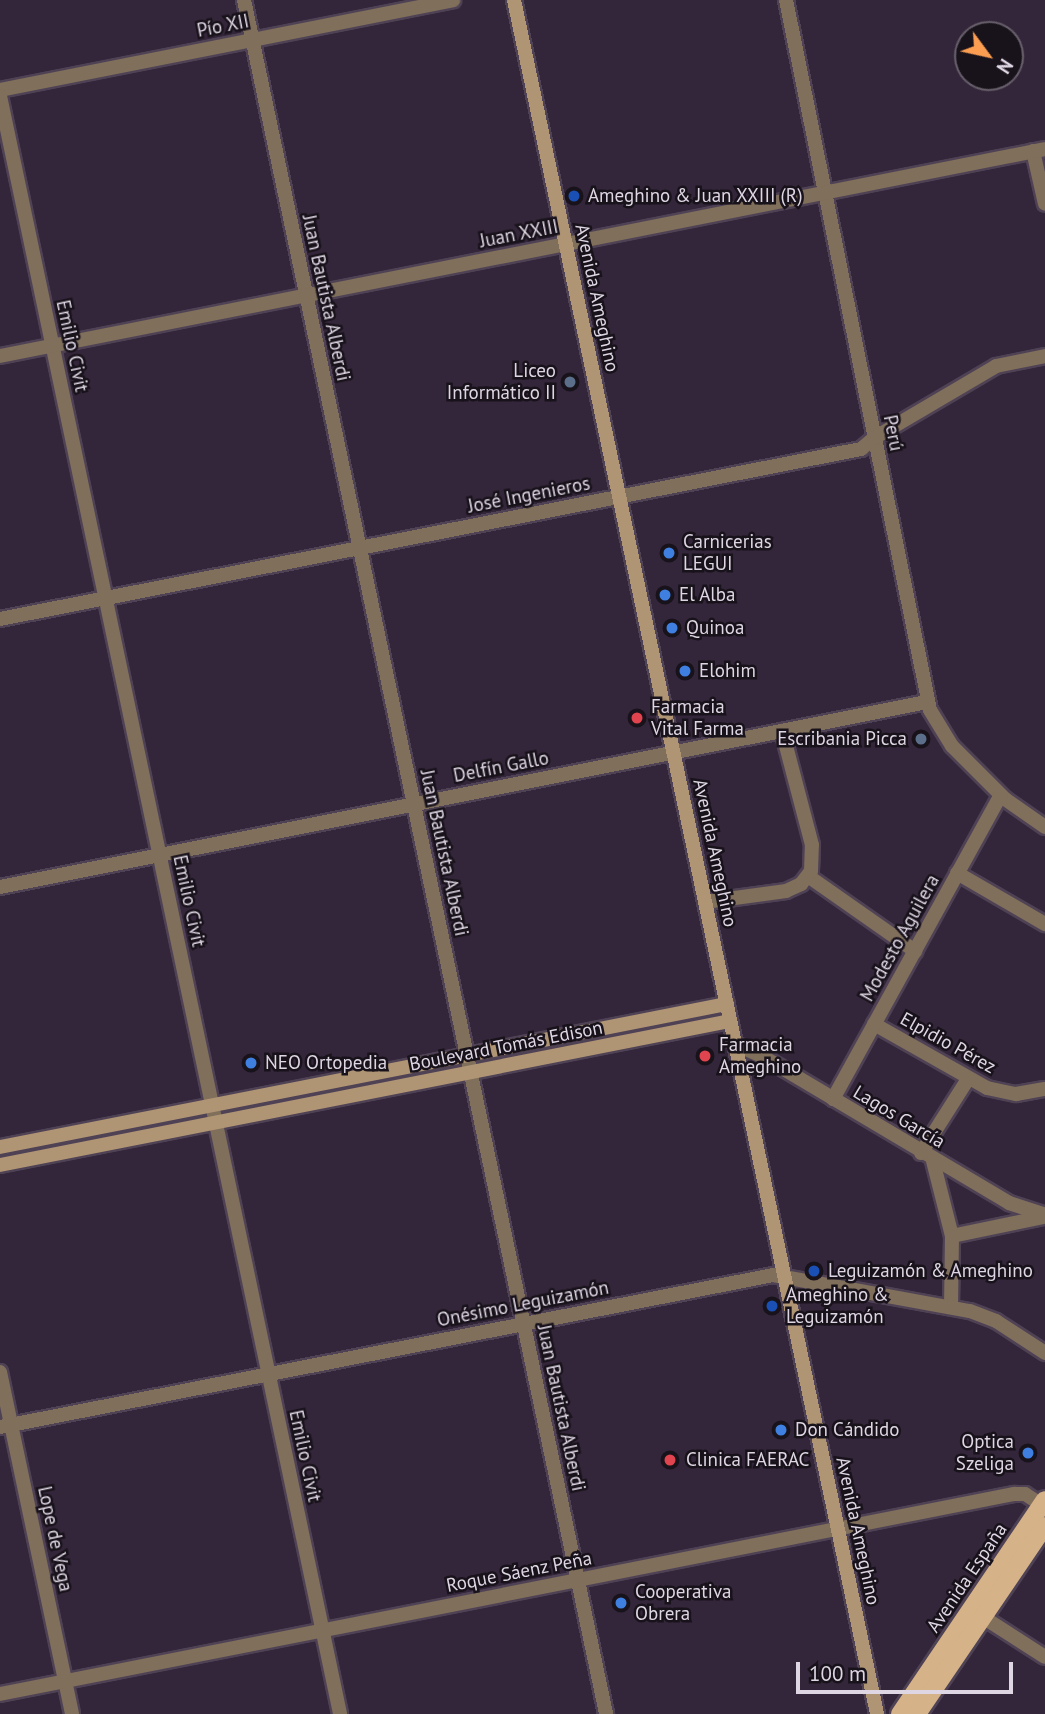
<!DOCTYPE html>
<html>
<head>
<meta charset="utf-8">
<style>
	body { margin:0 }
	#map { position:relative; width:1045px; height:1714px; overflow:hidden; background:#34263a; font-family:"PT Sans",sans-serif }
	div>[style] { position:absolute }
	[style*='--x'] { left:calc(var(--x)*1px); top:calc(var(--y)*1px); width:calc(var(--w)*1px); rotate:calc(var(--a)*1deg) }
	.roads { filter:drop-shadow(2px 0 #4f4255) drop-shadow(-2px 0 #4f4255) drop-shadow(0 2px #4f4255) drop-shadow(0 -2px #4f4255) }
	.street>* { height:14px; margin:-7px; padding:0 7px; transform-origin:7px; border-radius:7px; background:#806f5b }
	.secondary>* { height:14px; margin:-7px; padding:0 7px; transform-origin:7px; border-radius:7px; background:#b09574 }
	.primary>* { height:18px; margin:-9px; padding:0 9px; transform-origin:9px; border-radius:9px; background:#d5b287 }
	.dots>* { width:19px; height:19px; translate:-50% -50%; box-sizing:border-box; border:4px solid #18121b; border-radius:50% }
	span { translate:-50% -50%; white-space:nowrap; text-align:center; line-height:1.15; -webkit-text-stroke:5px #18121b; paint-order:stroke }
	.street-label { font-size:19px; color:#ded6e3 }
	.poi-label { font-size:19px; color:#ded6e3 }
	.left { translate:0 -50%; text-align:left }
	.right { translate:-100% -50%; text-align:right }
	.north { position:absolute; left:954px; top:21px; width:70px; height:70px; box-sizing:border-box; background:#18121b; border:2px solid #67606b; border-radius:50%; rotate:123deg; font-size:19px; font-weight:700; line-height:28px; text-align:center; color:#ded6e3 }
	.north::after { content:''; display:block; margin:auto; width:24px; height:32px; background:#fb9e51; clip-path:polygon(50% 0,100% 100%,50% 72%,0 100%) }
	.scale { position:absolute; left:796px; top:1662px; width:217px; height:32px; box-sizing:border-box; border:4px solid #ded6e3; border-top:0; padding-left:9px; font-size:21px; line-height:24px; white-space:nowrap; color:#ded6e3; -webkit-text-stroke:5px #18121b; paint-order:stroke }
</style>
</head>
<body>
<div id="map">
	<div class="roads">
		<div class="street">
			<div style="--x:244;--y:0;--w:1752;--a:78.07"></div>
			<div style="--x:786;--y:0;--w:724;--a:78.53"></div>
			<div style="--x:930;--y:710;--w:42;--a:58.6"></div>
			<div style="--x:952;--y:746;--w:75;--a:45"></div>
			<div style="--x:1005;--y:799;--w:49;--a:35"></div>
			<div style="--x:0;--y:90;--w:462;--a:-11.2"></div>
			<div style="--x:0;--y:96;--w:1653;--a:78.13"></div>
			<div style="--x:1033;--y:151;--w:54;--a:77.2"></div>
			<div style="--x:0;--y:356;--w:1065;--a:-11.2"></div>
			<div style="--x:0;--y:619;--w:878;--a:-11.17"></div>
			<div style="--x:861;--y:449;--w:17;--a:-40"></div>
			<div style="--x:874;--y:438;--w:142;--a:-30.5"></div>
			<div style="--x:996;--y:366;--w:50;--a:-11.5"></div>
			<div style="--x:957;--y:873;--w:102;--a:30.1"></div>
			<div style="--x:808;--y:876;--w:131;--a:35"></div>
			<div style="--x:0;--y:887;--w:945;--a:-11.29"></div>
			<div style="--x:705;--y:902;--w:82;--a:-7.7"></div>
			<div style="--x:786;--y:891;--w:17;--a:-25"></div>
			<div style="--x:801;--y:884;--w:16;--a:-52"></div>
			<div style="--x:811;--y:871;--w:26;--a:-88"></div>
			<div style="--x:812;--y:845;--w:118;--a:-104.7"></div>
			<div style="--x:874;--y:1024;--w:130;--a:29.5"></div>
			<div style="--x:987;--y:1088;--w:30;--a:12"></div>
			<div style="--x:1016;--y:1094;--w:29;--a:-10"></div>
			<div style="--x:735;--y:1044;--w:27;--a:24"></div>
			<div style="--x:760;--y:1055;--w:290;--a:30.7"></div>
			<div style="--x:1009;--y:1203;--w:38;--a:18"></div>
			<div style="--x:833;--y:1099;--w:347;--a:-61.1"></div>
			<div style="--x:921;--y:1153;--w:88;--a:-57.6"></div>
			<div style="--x:933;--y:1161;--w:77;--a:75.8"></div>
			<div style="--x:952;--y:1236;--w:70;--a:90.8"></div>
			<div style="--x:952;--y:1236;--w:93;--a:-11.8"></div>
			<div style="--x:0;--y:1372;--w:349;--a:78.1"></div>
			<div style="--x:0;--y:1427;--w:788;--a:-11.12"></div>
			<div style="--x:773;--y:1275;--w:200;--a:10.4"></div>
			<div style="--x:970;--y:1311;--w:28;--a:21"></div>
			<div style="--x:996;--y:1321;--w:59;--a:33.1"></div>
			<div style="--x:975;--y:1612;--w:83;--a:32.7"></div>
			<div style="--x:0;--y:1694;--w:1034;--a:-11.16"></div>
			<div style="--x:1014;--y:1494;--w:11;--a:0"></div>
			<div style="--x:1025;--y:1494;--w:20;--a:33"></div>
		</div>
		<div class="secondary">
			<div style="--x:514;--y:0;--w:1752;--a:78.04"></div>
			<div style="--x:0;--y:1147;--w:741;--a:-11.13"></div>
			<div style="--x:0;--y:1165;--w:744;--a:-11.16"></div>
		</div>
		<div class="primary">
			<div style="--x:900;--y:1714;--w:258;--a:-55.9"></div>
			<div style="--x:917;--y:1714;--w:227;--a:-55.8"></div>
		</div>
	</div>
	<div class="dots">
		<div style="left:574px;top:196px;background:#1a4fb4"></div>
		<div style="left:570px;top:382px;background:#5c6f8a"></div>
		<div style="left:669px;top:553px;background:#3f7fe0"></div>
		<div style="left:665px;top:595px;background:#3f7fe0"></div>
		<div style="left:672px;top:628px;background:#3f7fe0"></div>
		<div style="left:685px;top:671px;background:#3f7fe0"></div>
		<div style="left:637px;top:718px;background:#e0444e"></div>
		<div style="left:921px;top:739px;background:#5c6f8a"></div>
		<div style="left:705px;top:1056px;background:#e0444e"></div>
		<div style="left:251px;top:1063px;background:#3f7fe0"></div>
		<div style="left:814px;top:1271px;background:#1a4fb4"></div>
		<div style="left:772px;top:1306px;background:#1a4fb4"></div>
		<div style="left:781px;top:1430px;background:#3f7fe0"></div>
		<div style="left:1028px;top:1453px;background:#3f7fe0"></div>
		<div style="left:670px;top:1460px;background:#e0444e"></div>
		<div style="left:621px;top:1603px;background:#3f7fe0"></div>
	</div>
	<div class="street-label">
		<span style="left:223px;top:26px;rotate:-11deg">Pío XII</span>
		<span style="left:519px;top:234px;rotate:-11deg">Juan XXIII</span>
		<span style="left:326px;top:298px;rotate:78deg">Juan Bautista Alberdi</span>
		<span style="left:597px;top:298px;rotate:78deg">Avenida Ameghino</span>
		<span style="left:72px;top:346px;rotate:78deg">Emilio Civit</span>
		<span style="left:893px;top:433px;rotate:79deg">Perú</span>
		<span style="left:529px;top:495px;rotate:-11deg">José Ingenieros</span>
		<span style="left:501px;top:767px;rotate:-11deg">Delfín Gallo</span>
		<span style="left:444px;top:853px;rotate:78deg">Juan Bautista Alberdi</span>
		<span style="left:715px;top:853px;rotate:78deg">Avenida Ameghino</span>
		<span style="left:189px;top:901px;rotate:78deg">Emilio Civit</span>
		<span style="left:900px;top:938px;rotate:-61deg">Modesto Aguilera</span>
		<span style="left:948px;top:1043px;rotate:29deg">Elpidio Pérez</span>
		<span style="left:506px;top:1046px;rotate:-11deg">Boulevard Tomás Edison</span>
		<span style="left:899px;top:1117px;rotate:31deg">Lagos García</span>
		<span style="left:523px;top:1304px;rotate:-11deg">Onésimo Leguizamón</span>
		<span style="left:561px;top:1408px;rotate:78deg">Juan Bautista Alberdi</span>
		<span style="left:305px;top:1456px;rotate:78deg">Emilio Civit</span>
		<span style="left:858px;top:1531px;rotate:78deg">Avenida Ameghino</span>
		<span style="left:55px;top:1539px;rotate:78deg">Lope de Vega</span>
		<span style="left:519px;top:1572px;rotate:-11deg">Roque Sáenz Peña</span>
		<span style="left:967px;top:1578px;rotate:-56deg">Avenida España</span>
	</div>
	<div class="poi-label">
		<span class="left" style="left:588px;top:196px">Ameghino &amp; Juan XXIII (R)</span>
		<span class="right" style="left:556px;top:382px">Liceo<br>Informático II</span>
		<span class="left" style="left:683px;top:553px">Carnicerias<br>LEGUI</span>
		<span class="left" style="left:679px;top:595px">El Alba</span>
		<span class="left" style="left:686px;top:628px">Quinoa</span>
		<span class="left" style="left:699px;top:671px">Elohim</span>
		<span class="left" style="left:651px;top:718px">Farmacia<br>Vital Farma</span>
		<span class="right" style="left:907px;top:739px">Escribania Picca</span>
		<span class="left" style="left:719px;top:1056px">Farmacia<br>Ameghino</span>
		<span class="left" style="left:265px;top:1063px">NEO Ortopedia</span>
		<span class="left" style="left:828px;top:1271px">Leguizamón &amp; Ameghino</span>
		<span class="left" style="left:786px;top:1306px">Ameghino &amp;<br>Leguizamón</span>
		<span class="left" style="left:795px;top:1430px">Don Cándido</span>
		<span class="right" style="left:1014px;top:1453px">Optica<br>Szeliga</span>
		<span class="left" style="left:686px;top:1460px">Clinica FAERAC</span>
		<span class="left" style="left:635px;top:1603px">Cooperativa<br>Obrera</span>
	</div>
	<div class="north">N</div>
	<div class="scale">100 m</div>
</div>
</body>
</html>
